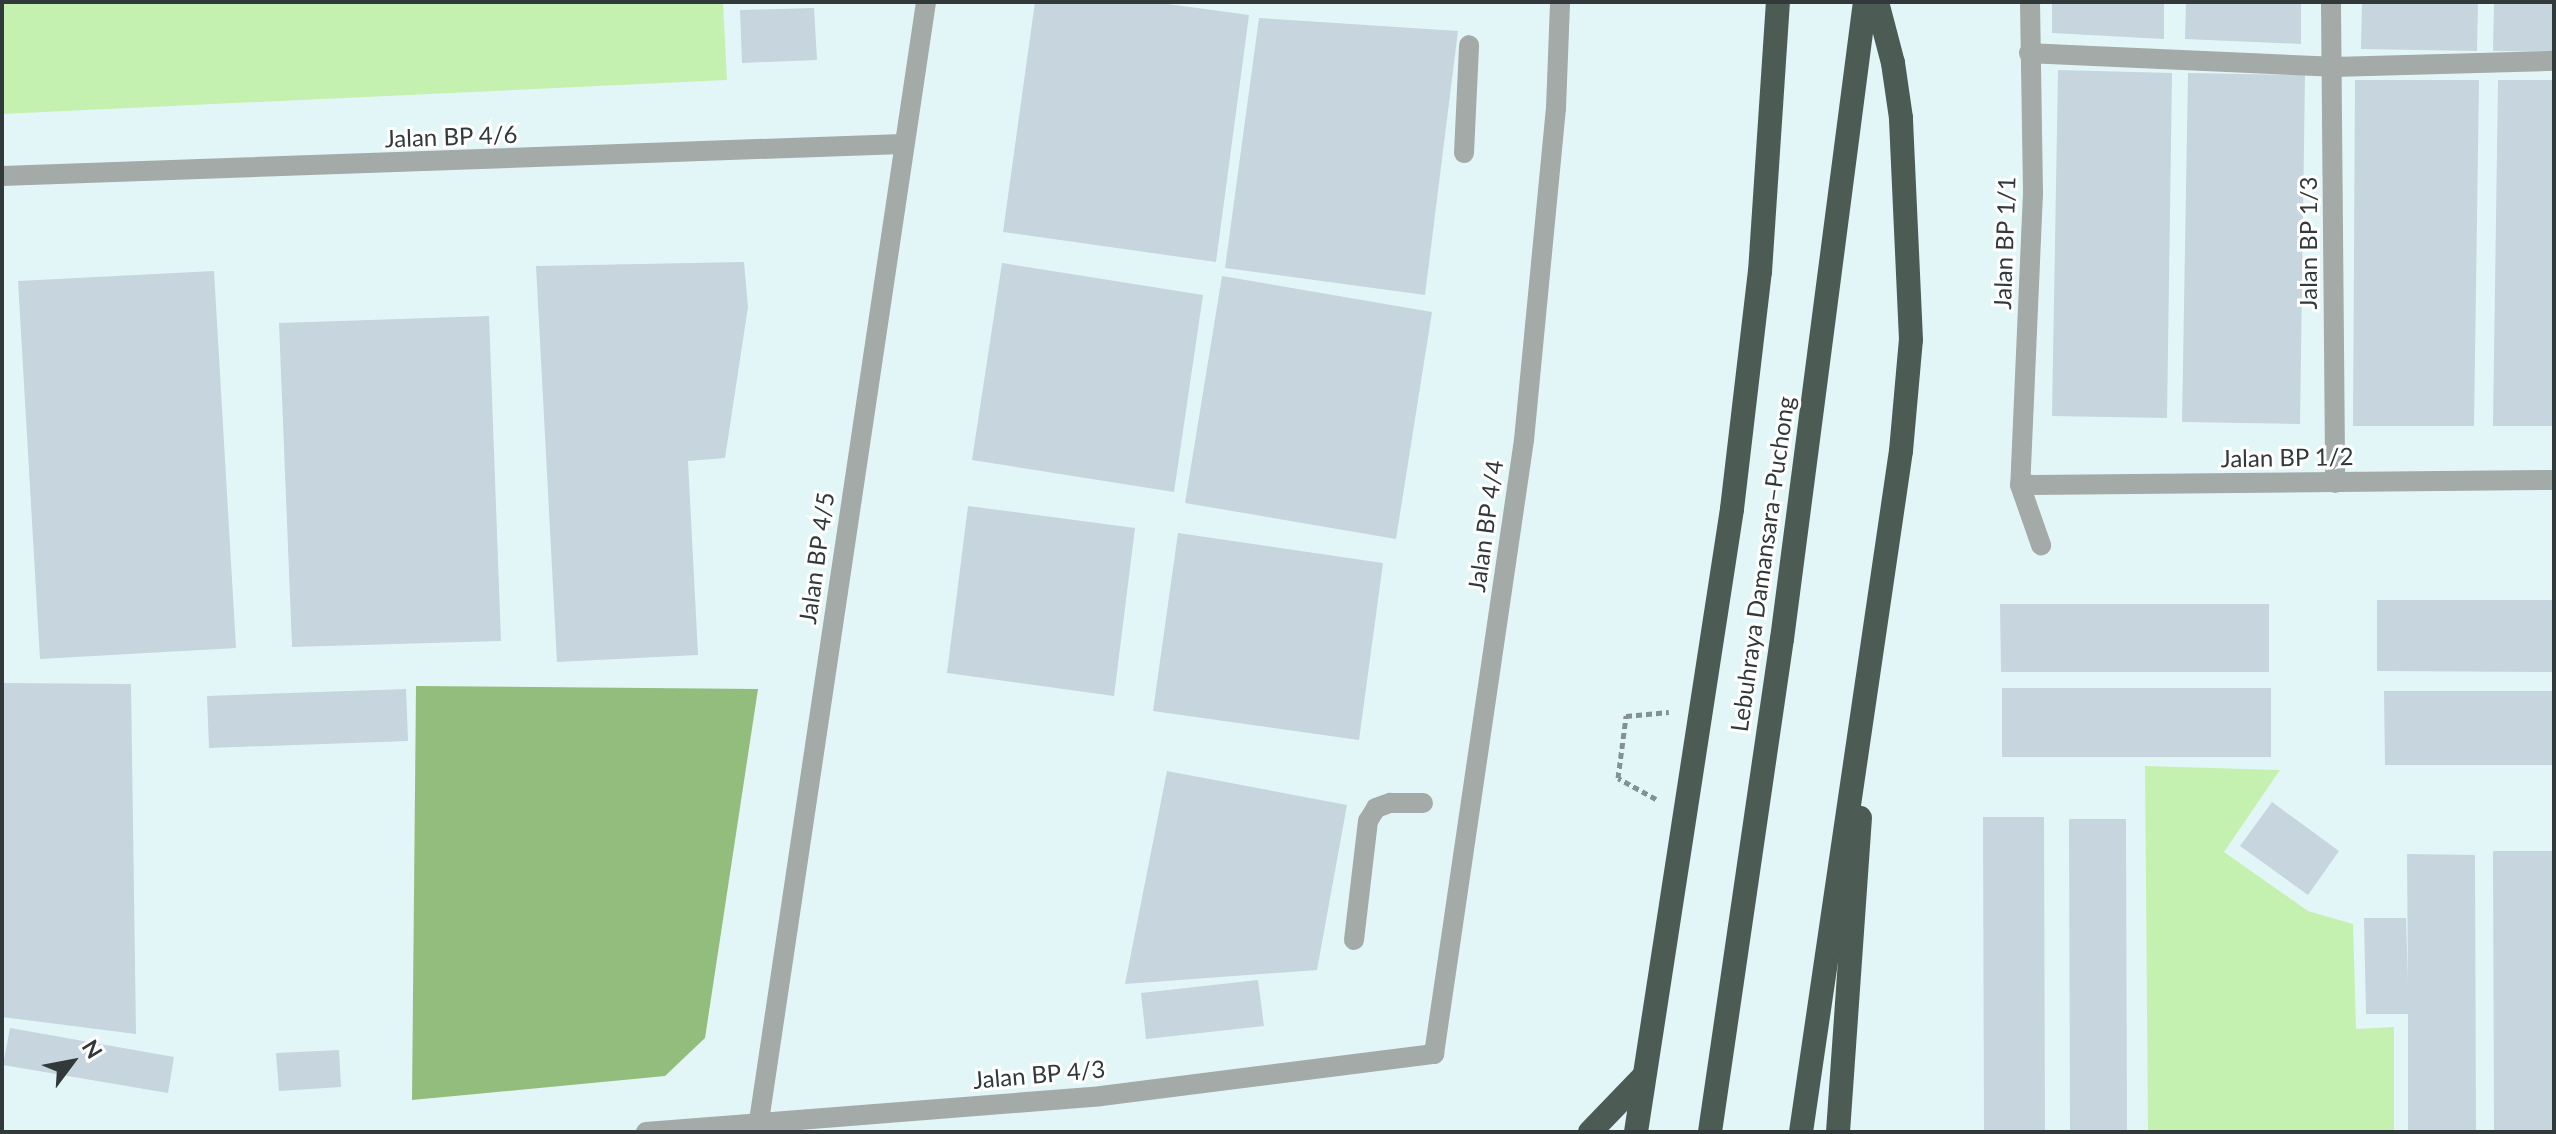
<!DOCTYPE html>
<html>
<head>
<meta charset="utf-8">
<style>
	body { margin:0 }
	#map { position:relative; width:2556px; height:1134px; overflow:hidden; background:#e3f6f7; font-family:Lato,sans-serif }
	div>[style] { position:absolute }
	.green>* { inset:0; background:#c5f1b0 }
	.forest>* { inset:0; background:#92bd7d }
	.building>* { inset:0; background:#c7d5de }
	.path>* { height:5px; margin-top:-2.5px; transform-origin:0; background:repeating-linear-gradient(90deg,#849192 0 6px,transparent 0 10px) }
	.minor>* { height:20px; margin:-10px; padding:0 10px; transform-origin:10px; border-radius:10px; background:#a3aaa7 }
	.highway>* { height:24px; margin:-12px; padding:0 12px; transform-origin:12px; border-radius:12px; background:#4d5b55 }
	span { translate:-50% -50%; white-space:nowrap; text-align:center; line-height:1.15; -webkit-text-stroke:6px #fff; paint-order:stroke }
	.street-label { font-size:24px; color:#32393a }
	.frame { position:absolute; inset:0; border:4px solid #32393a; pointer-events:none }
	.north { position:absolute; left:32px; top:1022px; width:80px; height:80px; -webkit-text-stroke:6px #fff; paint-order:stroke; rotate:58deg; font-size:22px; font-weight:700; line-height:32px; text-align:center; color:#32393a }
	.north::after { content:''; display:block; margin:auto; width:28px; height:36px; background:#32393a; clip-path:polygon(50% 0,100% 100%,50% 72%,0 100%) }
</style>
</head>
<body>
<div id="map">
	<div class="green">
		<i style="clip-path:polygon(2px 2px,723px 2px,727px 80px,2px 114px)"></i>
		<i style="clip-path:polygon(2145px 766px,2280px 770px,2224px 852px,2308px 911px,2353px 924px,2356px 1029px,2394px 1027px,2394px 1132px,2148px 1132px)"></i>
	</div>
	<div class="forest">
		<i style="clip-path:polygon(416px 686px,758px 689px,705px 1038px,665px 1076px,412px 1100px)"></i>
	</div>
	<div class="building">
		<i style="clip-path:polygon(1035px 2px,1153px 2px,1249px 15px,1216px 262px,1003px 232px)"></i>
		<i style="clip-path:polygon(2052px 2px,2164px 2px,2164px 39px,2052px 33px)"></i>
		<i style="clip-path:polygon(2186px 2px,2301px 2px,2301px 44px,2185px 39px)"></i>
		<i style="clip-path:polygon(2362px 2px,2478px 2px,2477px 51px,2361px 49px)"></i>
		<i style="clip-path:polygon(2494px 2px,2554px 2px,2554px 52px,2493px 51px)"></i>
		<i style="clip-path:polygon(814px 8px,817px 60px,742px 63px,740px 10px)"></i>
		<i style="clip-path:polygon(1259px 18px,1458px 31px,1425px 295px,1225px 268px)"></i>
		<i style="clip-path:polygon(2058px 70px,2172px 73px,2167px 418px,2052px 416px)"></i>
		<i style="clip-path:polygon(2188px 73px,2305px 75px,2300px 424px,2182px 422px)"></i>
		<i style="clip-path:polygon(2355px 80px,2479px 80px,2474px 426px,2353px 426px)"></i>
		<i style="clip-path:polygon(2498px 80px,2554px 80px,2554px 426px,2493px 426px)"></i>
		<i style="clip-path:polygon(744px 262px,748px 307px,725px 458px,688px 461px,698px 655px,557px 662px,536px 266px)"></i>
		<i style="clip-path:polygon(1002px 263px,1203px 295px,1174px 492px,972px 460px)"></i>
		<i style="clip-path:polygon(214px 271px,236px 648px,40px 659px,18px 281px)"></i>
		<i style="clip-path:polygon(1222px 276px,1432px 312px,1396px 539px,1185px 503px)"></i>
		<i style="clip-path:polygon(489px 316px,501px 641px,292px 647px,279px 323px)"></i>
		<i style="clip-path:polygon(968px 506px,1135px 528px,1114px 696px,947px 673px)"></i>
		<i style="clip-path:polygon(1178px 533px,1383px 563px,1359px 740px,1153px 711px)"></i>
		<i style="clip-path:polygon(2377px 600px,2554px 600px,2554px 672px,2377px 671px)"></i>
		<i style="clip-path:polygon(2000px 604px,2269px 604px,2269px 672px,2001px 672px)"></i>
		<i style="clip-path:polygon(2px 683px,131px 684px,136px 1034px,2px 1017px)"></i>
		<i style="clip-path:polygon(2002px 688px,2271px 688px,2271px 757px,2002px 757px)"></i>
		<i style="clip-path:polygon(406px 689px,408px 741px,209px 748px,207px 696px)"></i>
		<i style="clip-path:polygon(2384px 691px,2554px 691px,2554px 765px,2385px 765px)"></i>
		<i style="clip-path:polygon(1167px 771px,1347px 805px,1317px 970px,1125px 984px)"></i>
		<i style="clip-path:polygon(2272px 802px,2339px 851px,2308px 895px,2240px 846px)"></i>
		<i style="clip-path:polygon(1983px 817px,2044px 817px,2045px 1132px,1984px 1132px)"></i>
		<i style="clip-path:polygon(2069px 819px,2126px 819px,2127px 1132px,2070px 1132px)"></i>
		<i style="clip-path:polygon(2493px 851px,2554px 851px,2554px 1132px,2494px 1132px)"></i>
		<i style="clip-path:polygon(2407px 854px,2475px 855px,2476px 1132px,2408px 1132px,2408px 1014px,2366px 1014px,2364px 918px,2406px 918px,2408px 984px)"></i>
		<i style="clip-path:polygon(1258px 980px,1264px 1026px,1146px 1039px,1141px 993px)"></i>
		<i style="clip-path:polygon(10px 1028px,174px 1057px,168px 1093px,3px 1065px)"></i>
		<i style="clip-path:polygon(339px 1050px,341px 1087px,279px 1091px,276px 1053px)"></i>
	</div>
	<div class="path">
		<i style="left:1656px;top:799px;width:43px;rotate:-151.1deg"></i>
		<i style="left:1618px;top:778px;width:63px;rotate:-82.6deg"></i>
		<i style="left:1626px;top:716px;width:43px;rotate:-5.3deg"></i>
	</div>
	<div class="minor">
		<i style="left:2030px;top:2px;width:191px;rotate:89.1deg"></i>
		<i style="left:2033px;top:193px;width:292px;rotate:92.5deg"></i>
		<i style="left:2020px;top:485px;width:64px;rotate:70.7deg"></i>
		<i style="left:2331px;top:2px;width:481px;rotate:89.5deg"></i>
		<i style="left:2029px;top:53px;width:304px;rotate:2.6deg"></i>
		<i style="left:2333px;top:67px;width:221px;rotate:-1.6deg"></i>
		<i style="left:1464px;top:153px;width:108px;rotate:-87.3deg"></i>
		<i style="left:2px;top:176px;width:901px;rotate:-2.04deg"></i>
		<i style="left:2020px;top:485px;width:534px;rotate:-0.54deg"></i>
		<i style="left:1354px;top:940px;width:120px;rotate:-83.3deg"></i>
		<i style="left:1368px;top:821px;width:15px;rotate:-58deg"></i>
		<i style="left:1376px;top:808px;width:15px;rotate:-20deg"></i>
		<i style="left:1390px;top:803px;width:33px"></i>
		<i style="left:759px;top:1121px;width:1131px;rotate:-81.51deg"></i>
		<i style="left:646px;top:1132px;width:456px;rotate:-4.5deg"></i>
		<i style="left:1101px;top:1096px;width:336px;rotate:-7.2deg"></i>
		<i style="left:1434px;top:1054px;width:621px;rotate:-81.66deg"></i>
		<i style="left:1524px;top:440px;width:334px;rotate:-84.5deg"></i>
		<i style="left:1556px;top:108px;width:106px;rotate:-87.8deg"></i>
	</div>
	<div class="highway">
		<i style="left:1590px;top:1132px;width:78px;rotate:-46deg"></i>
		<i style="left:1636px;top:1132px;width:630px;rotate:-81.24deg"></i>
		<i style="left:1732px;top:509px;width:239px;rotate:-83.3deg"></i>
		<i style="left:1760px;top:272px;width:271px;rotate:-86.2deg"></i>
		<i style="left:1710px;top:1132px;width:498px;rotate:-81.7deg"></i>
		<i style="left:1782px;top:639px;width:642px;rotate:-82.58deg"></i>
		<i style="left:1801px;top:1132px;width:688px;rotate:-81.65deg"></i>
		<i style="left:1901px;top:451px;width:111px;rotate:-84.9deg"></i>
		<i style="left:1911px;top:340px;width:222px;rotate:-92.6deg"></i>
		<i style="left:1901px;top:118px;width:56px;rotate:-98.3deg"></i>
		<i style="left:1893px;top:63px;width:63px;rotate:-104.7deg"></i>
		<i style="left:1838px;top:1132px;width:315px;rotate:-86deg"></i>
	</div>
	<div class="street-label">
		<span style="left:451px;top:136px;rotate:-2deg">Jalan BP 4/6</span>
		<span style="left:2004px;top:243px;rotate:-88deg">Jalan BP 1/1</span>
		<span style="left:2308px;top:243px;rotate:-90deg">Jalan BP 1/3</span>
		<span style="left:2287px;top:457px;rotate:-1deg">Jalan BP 1/2</span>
		<span style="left:1485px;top:526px;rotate:-82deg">Jalan BP 4/4</span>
		<span style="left:816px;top:558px;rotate:-82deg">Jalan BP 4/5</span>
		<span style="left:1762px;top:564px;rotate:-82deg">Lebuhraya Damansara–Puchong</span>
		<span style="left:1039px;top:1074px;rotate:-5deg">Jalan BP 4/3</span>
	</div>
	<div class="frame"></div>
	<div class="north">N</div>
</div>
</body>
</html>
